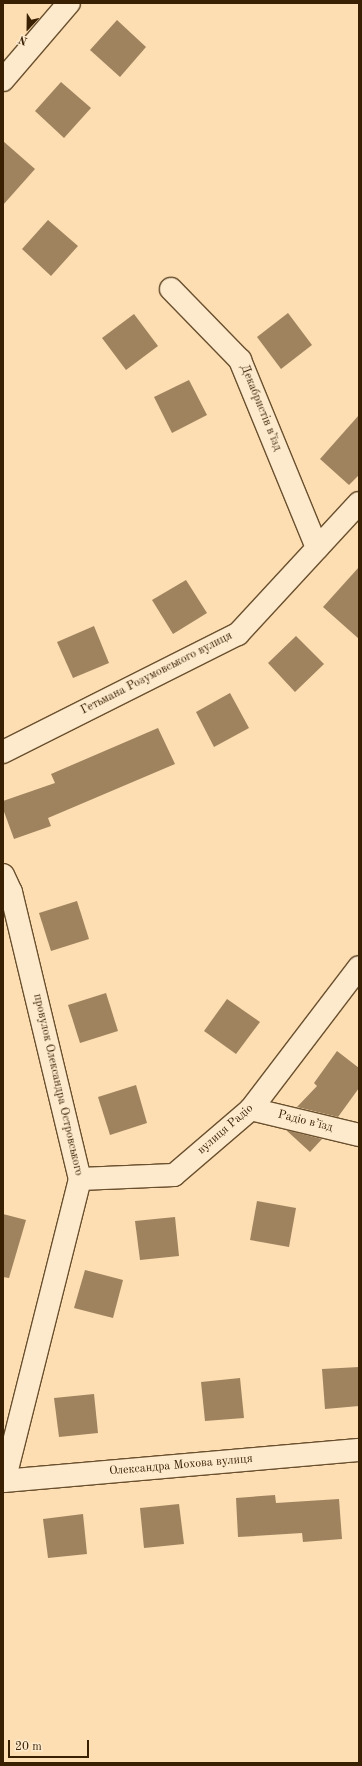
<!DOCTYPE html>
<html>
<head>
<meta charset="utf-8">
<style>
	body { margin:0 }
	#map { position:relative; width:362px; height:1766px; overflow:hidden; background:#fcdeb2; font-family:"Old Standard TT",serif }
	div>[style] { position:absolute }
	.building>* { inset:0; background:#9f835e }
	.roads { filter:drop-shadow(1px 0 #6a502e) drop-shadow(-1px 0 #6a502e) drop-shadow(0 1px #6a502e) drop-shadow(0 -1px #6a502e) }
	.minor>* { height:22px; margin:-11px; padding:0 11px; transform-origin:11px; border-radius:11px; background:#fdeacd }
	span { translate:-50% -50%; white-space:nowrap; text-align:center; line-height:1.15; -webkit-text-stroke:3.5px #fdeacd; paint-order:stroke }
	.street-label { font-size:12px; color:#3a2002 }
	.frame { position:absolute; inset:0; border:4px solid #3a2002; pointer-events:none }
	.north { position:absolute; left:8px; top:8px; width:40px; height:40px; -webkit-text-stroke:3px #fdeacd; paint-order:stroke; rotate:202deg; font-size:11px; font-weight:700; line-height:16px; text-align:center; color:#3a2002 }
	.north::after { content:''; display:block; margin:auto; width:14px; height:18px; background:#3a2002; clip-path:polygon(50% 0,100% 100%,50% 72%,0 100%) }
	.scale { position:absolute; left:8px; top:1740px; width:81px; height:18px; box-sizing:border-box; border:2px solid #3a2002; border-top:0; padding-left:5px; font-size:12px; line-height:14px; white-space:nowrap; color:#3a2002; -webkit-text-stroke:3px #fdeacd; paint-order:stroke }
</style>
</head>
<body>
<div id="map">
	<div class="building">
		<i style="clip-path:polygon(117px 20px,146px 47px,120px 77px,90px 50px)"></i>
		<i style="clip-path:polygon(61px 82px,91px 108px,64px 138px,35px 111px)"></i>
		<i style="clip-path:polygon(3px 141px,35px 169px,3px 205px)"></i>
		<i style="clip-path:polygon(48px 220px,78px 246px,51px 276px,22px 249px)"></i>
		<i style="clip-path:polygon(288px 313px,312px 345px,281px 369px,257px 337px)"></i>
		<i style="clip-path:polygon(134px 314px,158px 346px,126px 370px,102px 338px)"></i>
		<i style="clip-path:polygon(189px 380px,207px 415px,172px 433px,154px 397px)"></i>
		<i style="clip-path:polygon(359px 415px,359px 475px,349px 485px,320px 459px)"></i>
		<i style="clip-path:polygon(359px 567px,359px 639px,323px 607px)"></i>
		<i style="clip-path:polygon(186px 580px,207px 613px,173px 634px,152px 600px)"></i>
		<i style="clip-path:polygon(94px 626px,109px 663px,73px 678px,57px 642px)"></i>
		<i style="clip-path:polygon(296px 636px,324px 664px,295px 692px,268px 663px)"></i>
		<i style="clip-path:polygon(230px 693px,249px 728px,214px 747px,196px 712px)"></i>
		<i style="clip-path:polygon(158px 728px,175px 764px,48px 818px,51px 826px,14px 839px,3px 809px,3px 801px,55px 783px,51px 774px)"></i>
		<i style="clip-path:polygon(77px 901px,89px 939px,51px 951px,39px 913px)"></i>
		<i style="clip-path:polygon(106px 993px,118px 1031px,80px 1043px,68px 1005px)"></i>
		<i style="clip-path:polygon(227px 999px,260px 1022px,236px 1054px,204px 1031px)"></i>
		<i style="clip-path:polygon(337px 1051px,359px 1068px,359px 1088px,338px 1117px,297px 1107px,317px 1086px,314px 1083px)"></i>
		<i style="clip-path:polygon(136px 1085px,147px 1123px,110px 1135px,98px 1097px)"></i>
		<i style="clip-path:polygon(286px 1130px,322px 1139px,310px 1152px)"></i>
		<i style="clip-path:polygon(257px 1201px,296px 1208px,289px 1247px,250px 1240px)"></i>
		<i style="clip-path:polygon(3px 1214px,26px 1220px,9px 1278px,3px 1277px)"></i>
		<i style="clip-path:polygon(175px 1217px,179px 1256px,140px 1260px,135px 1221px)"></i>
		<i style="clip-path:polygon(85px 1270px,123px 1280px,113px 1318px,74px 1308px)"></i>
		<i style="clip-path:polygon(359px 1367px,359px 1406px,325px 1409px,322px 1369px)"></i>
		<i style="clip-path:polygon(240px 1378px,244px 1418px,205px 1421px,201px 1382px)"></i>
		<i style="clip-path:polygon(94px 1394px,98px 1433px,59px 1437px,54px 1398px)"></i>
		<i style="clip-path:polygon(275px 1495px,276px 1503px,339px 1499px,342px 1539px,303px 1542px,302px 1533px,238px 1537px,236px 1498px)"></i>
		<i style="clip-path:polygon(179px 1504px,184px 1544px,144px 1548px,140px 1508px)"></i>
		<i style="clip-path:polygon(83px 1514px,87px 1554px,48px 1558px,43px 1519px)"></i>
	</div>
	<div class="roads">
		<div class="minor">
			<i style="left:3px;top:80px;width:101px;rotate:-49.4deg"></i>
			<i style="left:171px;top:289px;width:99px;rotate:45.8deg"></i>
			<i style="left:240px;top:360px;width:203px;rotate:67.7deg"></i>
			<i style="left:3px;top:752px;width:263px;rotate:-26.7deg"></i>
			<i style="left:238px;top:634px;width:178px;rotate:-47.3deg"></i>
			<i style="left:3px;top:875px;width:19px;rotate:65deg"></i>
			<i style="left:11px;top:892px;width:295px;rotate:76.5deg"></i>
			<i style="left:80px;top:1179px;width:311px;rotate:104.1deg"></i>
			<i style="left:251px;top:1109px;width:111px;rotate:13.5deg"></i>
			<i style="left:80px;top:1179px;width:94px;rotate:-2.4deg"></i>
			<i style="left:174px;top:1175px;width:101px;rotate:-40.6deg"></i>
			<i style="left:251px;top:1109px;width:178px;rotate:-52.7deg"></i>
			<i style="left:3px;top:1481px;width:357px;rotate:-5deg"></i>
		</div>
	</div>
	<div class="street-label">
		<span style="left:260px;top:408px;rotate:68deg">Декабристів в’їзд</span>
		<span style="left:157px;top:674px;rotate:-27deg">Гетьмана Розумовського вулиця</span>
		<span style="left:57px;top:1085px;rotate:77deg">провулок Олександра Островського</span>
		<span style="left:305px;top:1122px;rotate:14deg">Радіо в’їзд</span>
		<span style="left:226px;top:1130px;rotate:-41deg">вулиця Радіо</span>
		<span style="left:181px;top:1466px;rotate:-5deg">Олександра Мохова вулиця</span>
	</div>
	<div class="frame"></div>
	<div class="north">N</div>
	<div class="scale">20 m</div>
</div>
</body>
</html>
